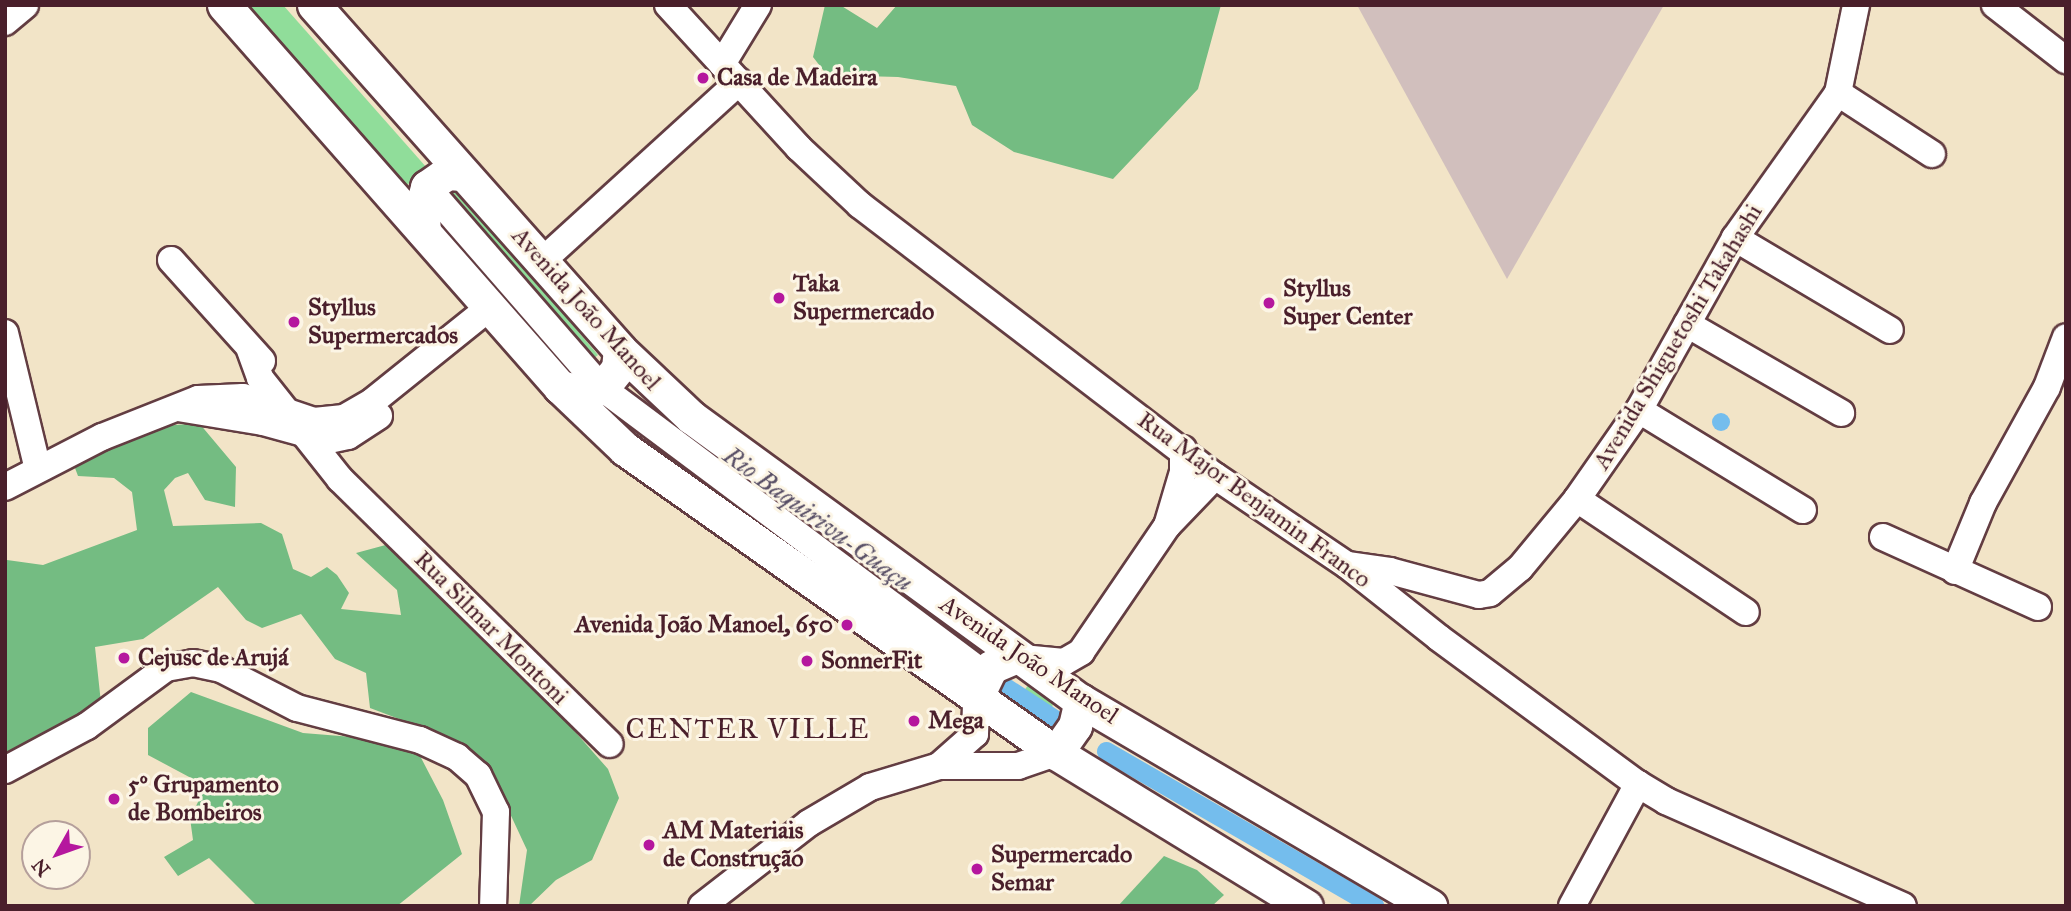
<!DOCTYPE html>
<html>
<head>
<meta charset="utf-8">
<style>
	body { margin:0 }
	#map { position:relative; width:2071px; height:911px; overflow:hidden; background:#f2e4c7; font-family:"IM FELL Great Primer",serif }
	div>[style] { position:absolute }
	.industrial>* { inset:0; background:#d1bfbd }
	.green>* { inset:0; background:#90dd9a }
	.forest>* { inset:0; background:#74bc82 }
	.water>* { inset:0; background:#74bded }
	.round { border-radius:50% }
	.canal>* { height:19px; margin:-9.5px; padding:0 9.5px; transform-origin:9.5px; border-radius:9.5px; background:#74bded }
	.roads { filter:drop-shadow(2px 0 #633d42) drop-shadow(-2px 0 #633d42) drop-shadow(0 2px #633d42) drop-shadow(0 -2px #633d42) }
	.minor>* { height:26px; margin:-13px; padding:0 13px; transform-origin:13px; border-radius:13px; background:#fff }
	.major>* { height:33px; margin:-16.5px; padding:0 16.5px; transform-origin:16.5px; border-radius:16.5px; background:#fff }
	.dots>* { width:19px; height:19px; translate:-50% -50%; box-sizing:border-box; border:4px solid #fcf5e5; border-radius:50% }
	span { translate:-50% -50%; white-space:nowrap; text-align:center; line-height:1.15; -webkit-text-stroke:6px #fcf5e5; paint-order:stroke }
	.poi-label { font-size:24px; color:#4a1f2b; font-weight:700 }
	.left { translate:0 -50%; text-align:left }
	.right { translate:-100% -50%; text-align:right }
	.street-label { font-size:24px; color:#4a1f2b }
	.water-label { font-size:26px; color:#574e65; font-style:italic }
	.quarter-label { font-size:28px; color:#4a1f2b; letter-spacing:2px }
	.frame { position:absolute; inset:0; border:7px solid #4a1f2b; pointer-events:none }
	.north { position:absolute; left:21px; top:820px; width:70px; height:70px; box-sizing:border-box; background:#fcf5e5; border:2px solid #b59f9b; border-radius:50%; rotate:230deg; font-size:19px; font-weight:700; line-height:28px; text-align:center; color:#4a1f2b }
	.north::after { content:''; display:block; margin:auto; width:24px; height:32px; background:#b5179e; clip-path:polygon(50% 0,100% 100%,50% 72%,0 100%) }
</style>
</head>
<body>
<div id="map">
	<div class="industrial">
		<i style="clip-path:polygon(1357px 5px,1664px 5px,1507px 279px)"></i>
	</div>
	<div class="green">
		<i style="clip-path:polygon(245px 5px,283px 5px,427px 168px,407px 185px)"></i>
		<i style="clip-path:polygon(453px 183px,598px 355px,571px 377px,429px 206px)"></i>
		<i style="clip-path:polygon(1031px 681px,1054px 696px,1052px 709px,1041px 716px,1018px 699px)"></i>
	</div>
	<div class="forest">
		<i style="clip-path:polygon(825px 5px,840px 5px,877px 28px,897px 5px,1221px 5px,1198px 89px,1113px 179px,1014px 152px,972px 125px,956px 86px,898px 77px,827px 75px,813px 57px)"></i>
		<i style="clip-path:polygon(199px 423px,236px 467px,235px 507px,205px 500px,188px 473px,175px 478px,164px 490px,173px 526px,261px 523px,282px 534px,293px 569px,311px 577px,327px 567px,337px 575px,349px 593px,341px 609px,401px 615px,397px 590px,356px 553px,393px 543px,532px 683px,608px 769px,619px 798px,592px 860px,556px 880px,529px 906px,519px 906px,527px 850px,487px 764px,415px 725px,370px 708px,366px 673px,335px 659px,301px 614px,262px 628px,246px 620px,218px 587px,143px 639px,95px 647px,101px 703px,5px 754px,5px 542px,7px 560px,43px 565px,137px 530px,132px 492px,114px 478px,78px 476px,72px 460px,164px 426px)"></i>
		<i style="clip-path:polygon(191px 692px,303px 733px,365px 738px,418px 752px,443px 800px,462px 854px,397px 906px,257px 906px,209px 858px,178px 876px,164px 857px,193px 840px,190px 818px,206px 786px,148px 755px,148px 728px)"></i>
		<i style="clip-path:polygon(1164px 856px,1197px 870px,1224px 895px,1212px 906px,1118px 906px)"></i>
	</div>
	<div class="water">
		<i class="round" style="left:1712px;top:413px;width:18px;height:18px"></i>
	</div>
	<div class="canal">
		<i style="left:993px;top:679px;width:86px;rotate:33.1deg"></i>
		<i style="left:1106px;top:751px;width:310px;rotate:30deg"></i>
	</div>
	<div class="roads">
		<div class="minor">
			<i style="left:668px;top:5px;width:194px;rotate:47.5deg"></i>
			<i style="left:799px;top:148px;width:83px;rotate:43.1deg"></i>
			<i style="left:860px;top:205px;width:447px;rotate:37.4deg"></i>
			<i style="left:1215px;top:476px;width:159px;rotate:34deg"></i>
			<i style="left:1347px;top:565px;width:117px;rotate:38.4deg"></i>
			<i style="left:1439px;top:638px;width:247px;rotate:36.3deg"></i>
			<i style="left:1638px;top:784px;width:33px;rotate:31deg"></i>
			<i style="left:1666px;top:801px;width:259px;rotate:23.9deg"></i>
			<i style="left:1995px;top:5px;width:90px;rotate:37.8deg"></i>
			<i style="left:5px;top:22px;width:26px;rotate:-40deg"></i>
			<i style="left:722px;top:64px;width:69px;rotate:-58.6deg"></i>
			<i style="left:1838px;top:93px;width:112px;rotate:33deg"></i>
			<i style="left:427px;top:187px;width:267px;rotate:49deg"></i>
			<i style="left:602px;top:388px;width:478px;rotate:36.8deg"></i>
			<i style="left:1735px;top:238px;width:180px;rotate:30.7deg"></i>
			<i style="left:171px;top:260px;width:136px;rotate:48deg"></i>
			<i style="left:541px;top:262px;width:268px;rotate:-42.3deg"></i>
			<i style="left:1687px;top:324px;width:178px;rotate:30deg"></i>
			<i style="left:5px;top:333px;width:140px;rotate:76.4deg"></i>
			<i style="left:250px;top:350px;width:30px;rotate:70deg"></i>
			<i style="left:260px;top:378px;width:129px;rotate:51.6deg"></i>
			<i style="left:340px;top:479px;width:378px;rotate:44.5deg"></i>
			<i style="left:178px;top:408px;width:86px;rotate:9.4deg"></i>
			<i style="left:263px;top:422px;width:68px;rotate:15.3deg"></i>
			<i style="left:329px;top:440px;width:19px;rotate:-12deg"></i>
			<i style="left:348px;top:436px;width:37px;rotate:-33deg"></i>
			<i style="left:1639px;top:410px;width:192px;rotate:31.4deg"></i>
			<i style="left:1183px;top:449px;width:23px;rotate:90deg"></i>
			<i style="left:1183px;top:472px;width:56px;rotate:106.5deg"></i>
			<i style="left:1167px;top:526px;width:69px;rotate:-46.2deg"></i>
			<i style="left:5px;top:487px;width:109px;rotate:-27.3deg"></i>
			<i style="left:102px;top:437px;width:103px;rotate:-21.6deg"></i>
			<i style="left:198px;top:399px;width:45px;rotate:-2.5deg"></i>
			<i style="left:243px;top:397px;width:75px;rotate:18.7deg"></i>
			<i style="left:314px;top:421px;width:30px;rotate:-6deg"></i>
			<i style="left:344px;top:418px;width:34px;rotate:-30deg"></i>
			<i style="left:373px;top:401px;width:150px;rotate:-38.8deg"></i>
			<i style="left:1577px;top:499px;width:203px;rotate:33.8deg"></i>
			<i style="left:1883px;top:537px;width:170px;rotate:24.3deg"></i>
			<i style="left:1349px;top:565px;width:41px;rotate:8.3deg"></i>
			<i style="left:1390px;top:571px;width:92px;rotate:15.1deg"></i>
			<i style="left:1479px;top:595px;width:11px;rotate:-10deg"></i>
			<i style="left:1490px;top:593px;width:39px;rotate:-40deg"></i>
			<i style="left:1520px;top:568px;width:89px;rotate:-50.4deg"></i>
			<i style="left:1577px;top:499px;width:108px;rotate:-55.1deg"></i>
			<i style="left:1639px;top:410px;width:197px;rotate:-60.8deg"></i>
			<i style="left:1735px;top:238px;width:178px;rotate:-54.6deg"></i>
			<i style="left:1838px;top:93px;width:90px;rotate:-78.4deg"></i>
			<i style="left:1955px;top:571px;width:74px;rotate:-67.6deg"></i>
			<i style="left:1983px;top:503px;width:132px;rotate:-61.1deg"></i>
			<i style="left:2047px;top:387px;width:53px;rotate:-69.2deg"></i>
			<i style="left:1022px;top:658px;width:42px;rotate:5.4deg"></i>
			<i style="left:1064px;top:662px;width:20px;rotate:-30deg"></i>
			<i style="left:1081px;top:652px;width:153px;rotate:-55.7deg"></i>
			<i style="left:939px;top:766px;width:48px;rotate:-41.6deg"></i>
			<i style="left:975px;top:734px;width:36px;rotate:-88deg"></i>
			<i style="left:5px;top:770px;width:93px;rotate:-28.2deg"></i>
			<i style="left:87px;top:726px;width:98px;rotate:-36.3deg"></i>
			<i style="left:166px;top:668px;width:27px;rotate:-10deg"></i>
			<i style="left:193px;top:663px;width:29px;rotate:12deg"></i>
			<i style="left:221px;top:669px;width:85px;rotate:27.2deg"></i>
			<i style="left:297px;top:708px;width:127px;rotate:14.6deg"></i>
			<i style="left:420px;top:740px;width:41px;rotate:24.7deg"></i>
			<i style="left:457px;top:757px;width:28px;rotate:41deg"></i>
			<i style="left:478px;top:775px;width:41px;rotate:64.1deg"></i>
			<i style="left:496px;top:812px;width:94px;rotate:91.8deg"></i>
			<i style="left:702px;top:906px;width:135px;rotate:-37.8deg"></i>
			<i style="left:809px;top:823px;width:71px;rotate:-30.5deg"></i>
			<i style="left:870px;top:787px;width:72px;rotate:-16.9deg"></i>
			<i style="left:939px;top:766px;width:79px"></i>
			<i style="left:1018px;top:766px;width:40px;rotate:-18.9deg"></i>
			<i style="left:1572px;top:906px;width:139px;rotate:-61.6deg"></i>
		</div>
		<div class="major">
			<i style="left:224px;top:5px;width:509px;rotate:48.67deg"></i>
			<i style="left:560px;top:387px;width:90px;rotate:43.6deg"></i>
			<i style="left:625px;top:449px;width:527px;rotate:35.2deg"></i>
			<i style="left:1056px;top:753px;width:293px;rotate:31.5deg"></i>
			<i style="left:314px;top:5px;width:461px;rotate:48.4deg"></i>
			<i style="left:620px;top:350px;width:98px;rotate:43.3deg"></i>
			<i style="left:691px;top:417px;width:482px;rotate:36.1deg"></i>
			<i style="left:1081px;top:701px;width:405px;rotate:30.4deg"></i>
			<i style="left:424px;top:232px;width:27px;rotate:-94deg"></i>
			<i style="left:422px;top:205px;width:19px;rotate:-74deg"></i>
			<i style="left:427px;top:187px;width:24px;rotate:-35deg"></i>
			<i style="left:447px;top:173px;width:16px;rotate:4deg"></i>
			<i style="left:560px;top:387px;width:23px;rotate:13deg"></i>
			<i style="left:582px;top:392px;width:20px;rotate:-11deg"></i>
			<i style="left:602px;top:388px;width:26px;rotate:-51deg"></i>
			<i style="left:618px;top:368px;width:18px;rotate:-84deg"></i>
			<i style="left:976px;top:698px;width:34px;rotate:-64deg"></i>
			<i style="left:991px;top:667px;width:28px;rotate:-23deg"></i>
			<i style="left:1056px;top:753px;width:33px;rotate:-55deg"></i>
			<i style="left:1075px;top:726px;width:26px;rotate:-77deg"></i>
		</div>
	</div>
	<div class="dots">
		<i style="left:703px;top:78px;background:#b5179e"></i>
		<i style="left:779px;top:298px;background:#b5179e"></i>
		<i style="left:1269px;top:303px;background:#b5179e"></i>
		<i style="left:294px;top:322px;background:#b5179e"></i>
		<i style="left:847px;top:625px;background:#b5179e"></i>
		<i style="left:124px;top:658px;background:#b5179e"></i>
		<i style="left:807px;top:661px;background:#b5179e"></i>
		<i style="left:914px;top:721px;background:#b5179e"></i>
		<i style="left:114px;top:799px;background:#b5179e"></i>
		<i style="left:649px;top:845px;background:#b5179e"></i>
		<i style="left:977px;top:869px;background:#b5179e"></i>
	</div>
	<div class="poi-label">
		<span class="left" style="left:717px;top:78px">Casa de Madeira</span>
		<span class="left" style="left:793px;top:298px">Taka<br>Supermercado</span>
		<span class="left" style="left:1283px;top:303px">Styllus<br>Super Center</span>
		<span class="left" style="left:308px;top:322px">Styllus<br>Supermercados</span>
		<span class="right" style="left:833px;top:625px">Avenida João Manoel, 650</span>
		<span class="left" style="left:138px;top:658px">Cejusc de Arujá</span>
		<span class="left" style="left:821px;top:661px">SonnerFit</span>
		<span class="left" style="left:928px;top:721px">Mega</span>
		<span class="left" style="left:128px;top:799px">5º Grupamento<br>de Bombeiros</span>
		<span class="left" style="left:663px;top:845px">AM Materiais<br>de Construção</span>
		<span class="left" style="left:991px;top:869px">Supermercado<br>Semar</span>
	</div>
	<div class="street-label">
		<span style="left:586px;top:309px;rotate:48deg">Avenida João Manoel</span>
		<span style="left:1678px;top:337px;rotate:-59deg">Avenida Shiguetoshi Takahashi</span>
		<span style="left:1254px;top:500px;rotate:36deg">Rua Major Benjamin Franco</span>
		<span style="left:491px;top:628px;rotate:45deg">Rua Silmar Montoni</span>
		<span style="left:1029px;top:660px;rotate:34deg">Avenida João Manoel</span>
	</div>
	<div class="water-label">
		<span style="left:818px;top:519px;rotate:36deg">Rio Baquirivu-Guaçu</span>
	</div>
	<div class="quarter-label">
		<span style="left:748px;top:729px">CENTER VILLE</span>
	</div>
	<div class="frame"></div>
	<div class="north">N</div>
</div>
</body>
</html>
